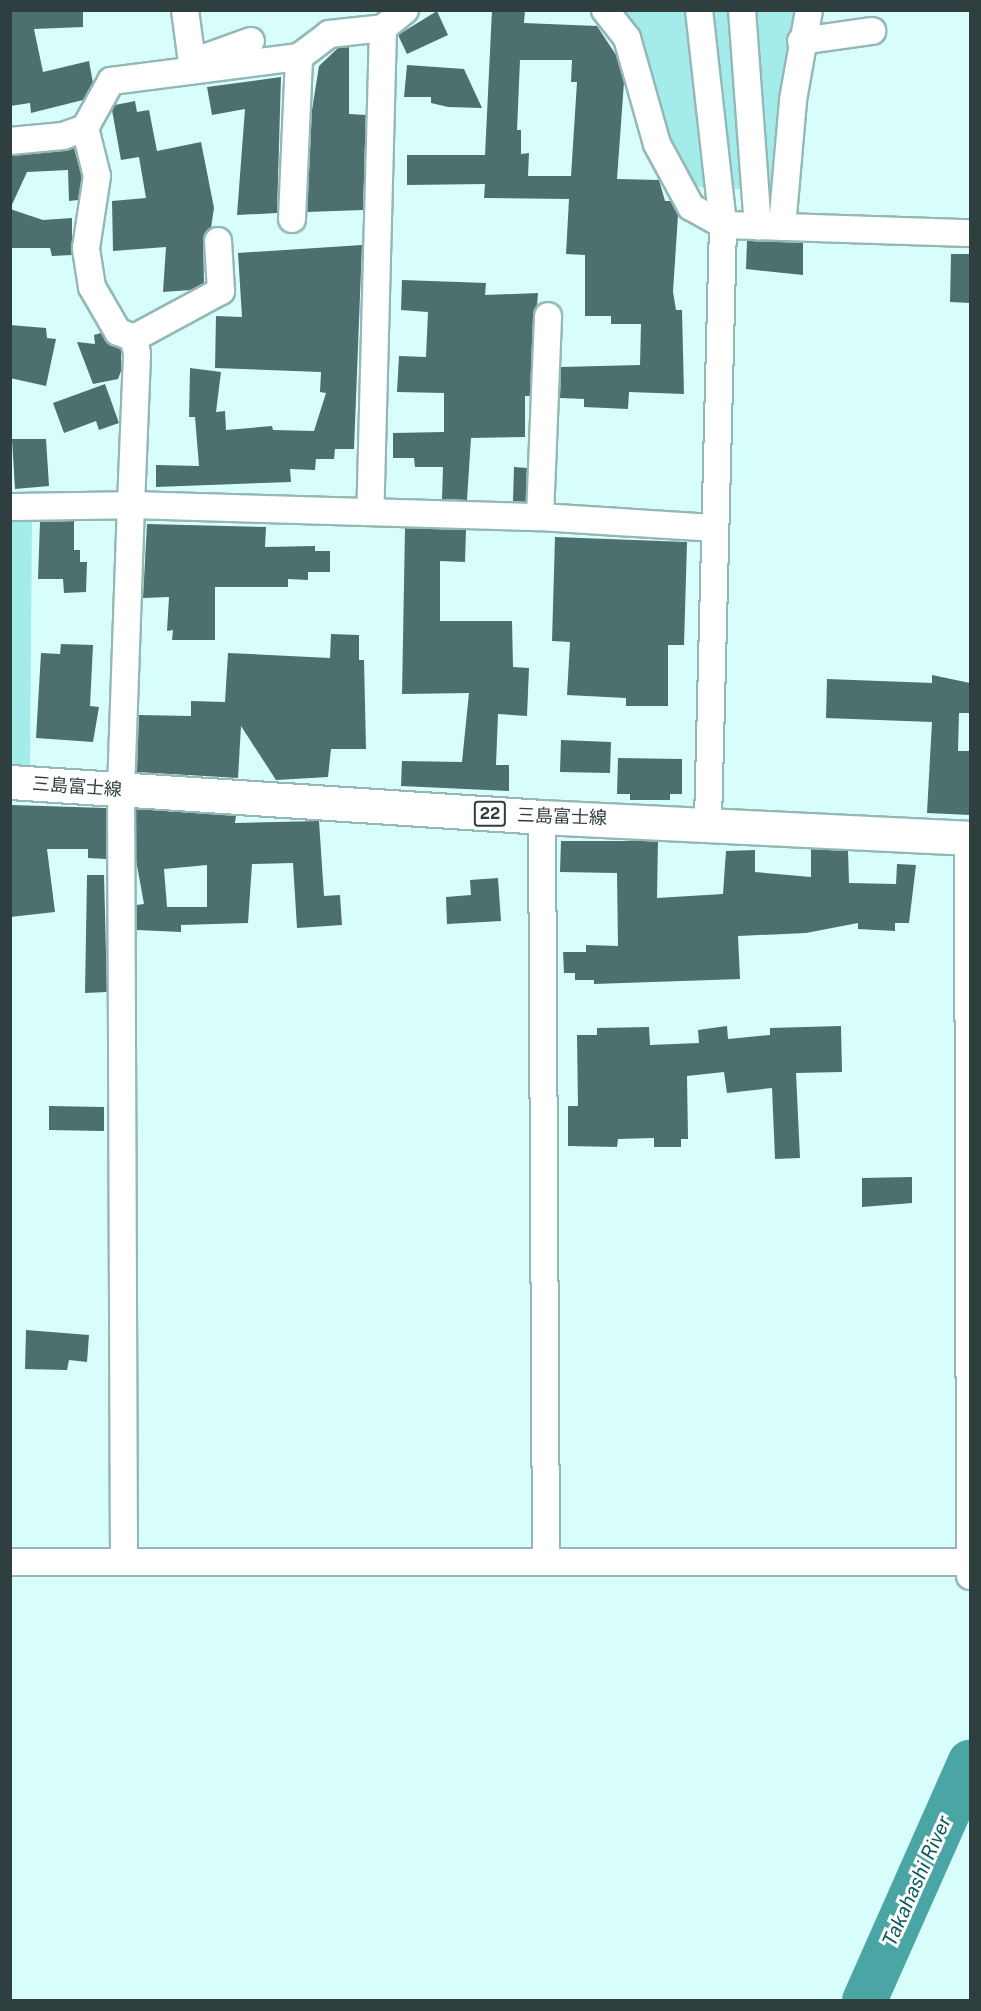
<!DOCTYPE html>
<html>
<head>
<meta charset="utf-8">
<style>
	body { margin:0 }
	#map { position:relative; width:981px; height:2011px; overflow:hidden; background:#d8fefc; font-family:"Public Sans","Noto Sans JP",sans-serif }
	div>[style] { position:absolute }
	.green>* { inset:0; background:#a3ecea }
	.river>* { height:45px; margin:-22.5px; padding:0 22.5px; transform-origin:22.5px; border-radius:22.5px; background:#4aa6a5 }
	.building>* { inset:0; background:#4d6f6e }
	.roads { filter:drop-shadow(2px 0 #94b8b7) drop-shadow(-2px 0 #94b8b7) drop-shadow(0 2px #94b8b7) drop-shadow(0 -2px #94b8b7) }
	.minor>* { height:26px; margin:-13px; padding:0 13px; transform-origin:13px; border-radius:13px; background:#fff }
	.major>* { height:33px; margin:-16.5px; padding:0 16.5px; transform-origin:16.5px; border-radius:16.5px; background:#fff }
	span { translate:-50% -50%; white-space:nowrap; text-align:center; line-height:1.15; -webkit-text-stroke:6px #fff; paint-order:stroke }
	.shield-label span { padding:2px 4px; background:#fff; border:2px solid; border-radius:4px; -webkit-text-stroke-width:0 }
	.shield-label { font-size:16px; color:#2f3e3e; font-weight:700 }
	.street-label { font-size:18px; color:#2f3e3e }
	.water-label { font-size:20px; color:#0c5c5b; font-style:italic }
	.frame { position:absolute; inset:0; border:12px solid #2f3e3e; pointer-events:none }
</style>
</head>
<body>
<div id="map">
	<div class="green">
		<i style="clip-path:polygon(605px 11px,817px 11px,790px 192px,697px 187px,658px 166px)"></i>
		<i style="clip-path:polygon(32px 515px,30px 771px,11px 770px,10px 516px)"></i>
	</div>
	<div class="river">
		<i style="left:864px;top:2000px;width:261px;rotate:-66.1deg"></i>
	</div>
	<div class="building">
		<i style="clip-path:polygon(10px 10px,83px 10px,83px 27px,34px 29px,43px 72px,89px 61px,93px 83px,83px 100px,31px 113px,30px 103px,10px 106px)"></i>
		<i style="clip-path:polygon(evenodd,492px 10px,525px 10px,524px 23px,597px 26px,616px 55px,624px 82px,617px 179px,659px 180px,665px 201px,671px 201px,678px 215px,673px 292px,676px 310px,682px 310px,684px 394px,629px 392px,628px 409px,584px 407px,584px 399px,560px 398px,561px 367px,640px 365px,641px 324px,611px 324px,611px 316px,585px 316px,585px 255px,566px 254px,569px 199px,484px 198px,485px 184px,407px 185px,407px 155px,485px 155px,492px 10px,520px 60px,572px 60px,571px 82px,577px 82px,571px 176px,528px 176px,529px 153px,521px 154px,521px 130px,517px 130px,520px 60px)"></i>
		<i style="clip-path:polygon(437px 11px,448px 35px,407px 54px,398px 35px)"></i>
		<i style="clip-path:polygon(349px 47px,349px 114px,366px 115px,363px 210px,307px 212px,312px 110px,319px 66px,338px 48px)"></i>
		<i style="clip-path:polygon(407px 65px,464px 69px,482px 108px,448px 107px,431px 103px,431px 97px,404px 97px)"></i>
		<i style="clip-path:polygon(281px 77px,277px 213px,237px 215px,245px 109px,212px 115px,207px 87px)"></i>
		<i style="clip-path:polygon(135px 101px,137px 112px,149px 110px,157px 151px,201px 142px,214px 208px,211px 228px,203px 241px,204px 283px,191px 290px,163px 292px,166px 247px,113px 251px,112px 201px,146px 198px,139px 157px,121px 160px,112px 110px,115px 105px)"></i>
		<i style="clip-path:polygon(74px 148px,82px 177px,78px 200px,69px 201px,68px 170px,27px 172px,10px 209px,10px 156px)"></i>
		<i style="clip-path:polygon(10px 209px,43px 220px,72px 218px,72px 255px,52px 256px,50px 248px,10px 248px)"></i>
		<i style="clip-path:polygon(747px 241px,803px 243px,803px 275px,746px 269px)"></i>
		<i style="clip-path:polygon(362px 245px,354px 449px,335px 449px,334px 459px,316px 459px,315px 470px,290px 469px,291px 482px,156px 487px,156px 465px,199px 466px,195px 417px,189px 417px,190px 368px,221px 372px,216px 412px,225px 411px,226px 430px,272px 426px,273px 430px,314px 431px,326px 393px,320px 392px,321px 372px,215px 368px,216px 316px,242px 317px,238px 253px)"></i>
		<i style="clip-path:polygon(951px 254px,970px 254px,970px 303px,950px 302px)"></i>
		<i style="clip-path:polygon(402px 280px,486px 283px,485px 295px,538px 293px,530px 396px,525px 396px,525px 437px,471px 438px,467px 500px,442px 499px,443px 467px,415px 467px,414px 458px,393px 458px,393px 433px,444px 432px,444px 393px,397px 392px,399px 356px,426px 357px,428px 312px,401px 310px)"></i>
		<i style="clip-path:polygon(10px 325px,46px 328px,47px 338px,56px 339px,46px 386px,10px 378px)"></i>
		<i style="clip-path:polygon(101px 333px,121px 349px,121px 371px,118px 379px,93px 384px,77px 342px,95px 344px,94px 335px)"></i>
		<i style="clip-path:polygon(105px 384px,119px 423px,99px 430px,96px 421px,64px 433px,53px 403px)"></i>
		<i style="clip-path:polygon(12px 439px,46px 439px,49px 486px,15px 489px)"></i>
		<i style="clip-path:polygon(514px 467px,527px 468px,526px 502px,513px 501px)"></i>
		<i style="clip-path:polygon(74px 521px,74px 550px,80px 550px,80px 562px,87px 562px,86px 592px,64px 593px,63px 579px,38px 579px,40px 522px)"></i>
		<i style="clip-path:polygon(147px 524px,266px 527px,265px 547px,315px 546px,315px 551px,330px 551px,330px 572px,308px 572px,308px 580px,288px 579px,288px 587px,215px 587px,215px 640px,172px 640px,173px 630px,167px 631px,169px 597px,143px 598px)"></i>
		<i style="clip-path:polygon(405px 528px,466px 530px,465px 562px,440px 561px,440px 621px,512px 621px,513px 667px,529px 668px,527px 716px,498px 714px,496px 765px,509px 765px,509px 791px,401px 786px,402px 761px,462px 762px,469px 693px,402px 694px)"></i>
		<i style="clip-path:polygon(555px 537px,687px 542px,684px 645px,668px 645px,668px 706px,626px 706px,626px 698px,567px 695px,570px 642px,552px 641px)"></i>
		<i style="clip-path:polygon(331px 634px,359px 635px,359px 660px,364px 660px,366px 749px,331px 749px,328px 777px,276px 780px,241px 726px,238px 778px,137px 772px,139px 715px,191px 716px,191px 701px,225px 702px,228px 653px,330px 658px)"></i>
		<i style="clip-path:polygon(61px 644px,93px 645px,90px 706px,99px 707px,93px 742px,36px 738px,41px 653px,60px 654px)"></i>
		<i style="clip-path:polygon(932px 675px,970px 683px,970px 713px,959px 713px,958px 751px,970px 751px,970px 815px,927px 813px,932px 722px,826px 718px,827px 679px,932px 683px)"></i>
		<i style="clip-path:polygon(561px 740px,611px 742px,610px 773px,560px 772px)"></i>
		<i style="clip-path:polygon(618px 758px,682px 759px,682px 794px,670px 794px,670px 800px,630px 800px,630px 794px,617px 794px)"></i>
		<i style="clip-path:polygon(11px 805px,106px 808px,106px 859px,88px 858px,88px 849px,47px 849px,55px 912px,10px 917px)"></i>
		<i style="clip-path:polygon(evenodd,136px 809px,236px 816px,235px 823px,319px 821px,324px 896px,340px 895px,342px 925px,297px 928px,293px 863px,252px 864px,248px 923px,181px 925px,181px 932px,137px 930px,136px 905px,144px 904px,136px 860px,136px 809px,207px 865px,207px 907px,167px 907px,164px 869px,207px 865px)"></i>
		<i style="clip-path:polygon(561px 841px,658px 841px,657px 898px,723px 894px,726px 851px,755px 850px,755px 872px,811px 877px,811px 849px,848px 851px,849px 883px,896px 884px,897px 864px,916px 865px,909px 923px,895px 923px,895px 931px,858px 929px,858px 923px,806px 933px,738px 936px,740px 979px,594px 984px,594px 980px,575px 980px,575px 973px,564px 973px,563px 952px,586px 952px,586px 945px,618px 946px,617px 873px,560px 872px)"></i>
		<i style="clip-path:polygon(87px 875px,104px 875px,107px 992px,85px 993px)"></i>
		<i style="clip-path:polygon(498px 878px,501px 921px,447px 924px,446px 897px,471px 895px,470px 880px)"></i>
		<i style="clip-path:polygon(727px 1026px,728px 1039px,770px 1035px,770px 1028px,841px 1026px,842px 1072px,796px 1073px,800px 1158px,775px 1159px,772px 1088px,727px 1093px,724px 1072px,687px 1076px,688px 1139px,681px 1139px,681px 1147px,654px 1147px,654px 1138px,618px 1139px,617px 1147px,568px 1146px,568px 1106px,578px 1106px,577px 1035px,597px 1035px,597px 1028px,649px 1027px,650px 1045px,699px 1043px,698px 1030px)"></i>
		<i style="clip-path:polygon(49px 1106px,104px 1107px,104px 1131px,49px 1130px)"></i>
		<i style="clip-path:polygon(912px 1177px,912px 1203px,862px 1207px,862px 1178px)"></i>
		<i style="clip-path:polygon(26px 1330px,89px 1335px,87px 1362px,69px 1360px,67px 1370px,25px 1369px)"></i>
	</div>
	<div class="roads">
		<div class="minor">
			<i style="left:185px;top:10px;width:61px;rotate:82.4deg"></i>
			<i style="left:605px;top:10px;width:36px;rotate:52deg"></i>
			<i style="left:627px;top:38px;width:110px;rotate:74.2deg"></i>
			<i style="left:657px;top:144px;width:72px;rotate:61.6deg"></i>
			<i style="left:691px;top:207px;width:37px;rotate:29deg"></i>
			<i style="left:699px;top:10px;width:216px;rotate:83.6deg"></i>
			<i style="left:742px;top:10px;width:217px;rotate:85.8deg"></i>
			<i style="left:383px;top:28px;width:28px;rotate:-39deg"></i>
			<i style="left:801px;top:41px;width:72px;rotate:-8deg"></i>
			<i style="left:201px;top:59px;width:53px;rotate:-19.8deg"></i>
			<i style="left:10px;top:141px;width:53px;rotate:-5.4deg"></i>
			<i style="left:63px;top:136px;width:23px;rotate:-20deg"></i>
			<i style="left:85px;top:128px;width:54px;rotate:-61deg"></i>
			<i style="left:111px;top:81px;width:190px;rotate:-7.3deg"></i>
			<i style="left:299px;top:57px;width:38px;rotate:-37deg"></i>
			<i style="left:329px;top:34px;width:54px;rotate:-6.3deg"></i>
			<i style="left:383px;top:28px;width:484px;rotate:91.5deg"></i>
			<i style="left:292px;top:219px;width:162px;rotate:-87.5deg"></i>
			<i style="left:782px;top:227px;width:127px;rotate:-85deg"></i>
			<i style="left:793px;top:100px;width:91px;rotate:-79.9deg"></i>
			<i style="left:134px;top:338px;width:99px;rotate:-28.4deg"></i>
			<i style="left:221px;top:291px;width:50px;rotate:-93.4deg"></i>
			<i style="left:10px;top:507px;width:121px;rotate:-0.9deg"></i>
			<i style="left:131px;top:505px;width:151px;rotate:-87.7deg"></i>
			<i style="left:137px;top:354px;width:16px;rotate:-101deg"></i>
			<i style="left:134px;top:338px;width:17px;rotate:-159deg"></i>
			<i style="left:118px;top:332px;width:52px;rotate:-120deg"></i>
			<i style="left:92px;top:287px;width:39px;rotate:-99deg"></i>
			<i style="left:86px;top:248px;width:73px;rotate:-81.3deg"></i>
			<i style="left:97px;top:176px;width:49px;rotate:-104deg"></i>
			<i style="left:540px;top:517px;width:201px;rotate:-87.7deg"></i>
			<i style="left:542px;top:817px;width:743px;rotate:89.69deg"></i>
			<i style="left:708px;top:822px;width:597px;rotate:-88.56deg"></i>
			<i style="left:723px;top:225px;width:247px;rotate:1.9deg"></i>
			<i style="left:968px;top:838px;width:738px;rotate:89.84deg"></i>
			<i style="left:10px;top:1562px;width:960px"></i>
			<i style="left:124px;top:1562px;width:772px;rotate:-90.22deg"></i>
			<i style="left:121px;top:790px;width:285px;rotate:-88deg"></i>
			<i style="left:131px;top:505px;width:409px;rotate:1.7deg"></i>
			<i style="left:540px;top:517px;width:173px;rotate:3.6deg"></i>
		</div>
		<div class="major">
			<i style="left:10px;top:782px;width:533px;rotate:3.76deg"></i>
			<i style="left:542px;top:817px;width:429px;rotate:2.8deg"></i>
		</div>
	</div>
	<div class="shield-label">
		<span style="left:490px;top:814px">22</span>
	</div>
	<div class="street-label">
		<span style="left:77px;top:787px;rotate:4deg">三島富士線</span>
		<span style="left:562px;top:817px;rotate:2deg">三島富士線</span>
	</div>
	<div class="water-label">
		<span style="left:917px;top:1881px;rotate:-66deg">Takahashi River</span>
	</div>
	<div class="frame"></div>
</div>
</body>
</html>
